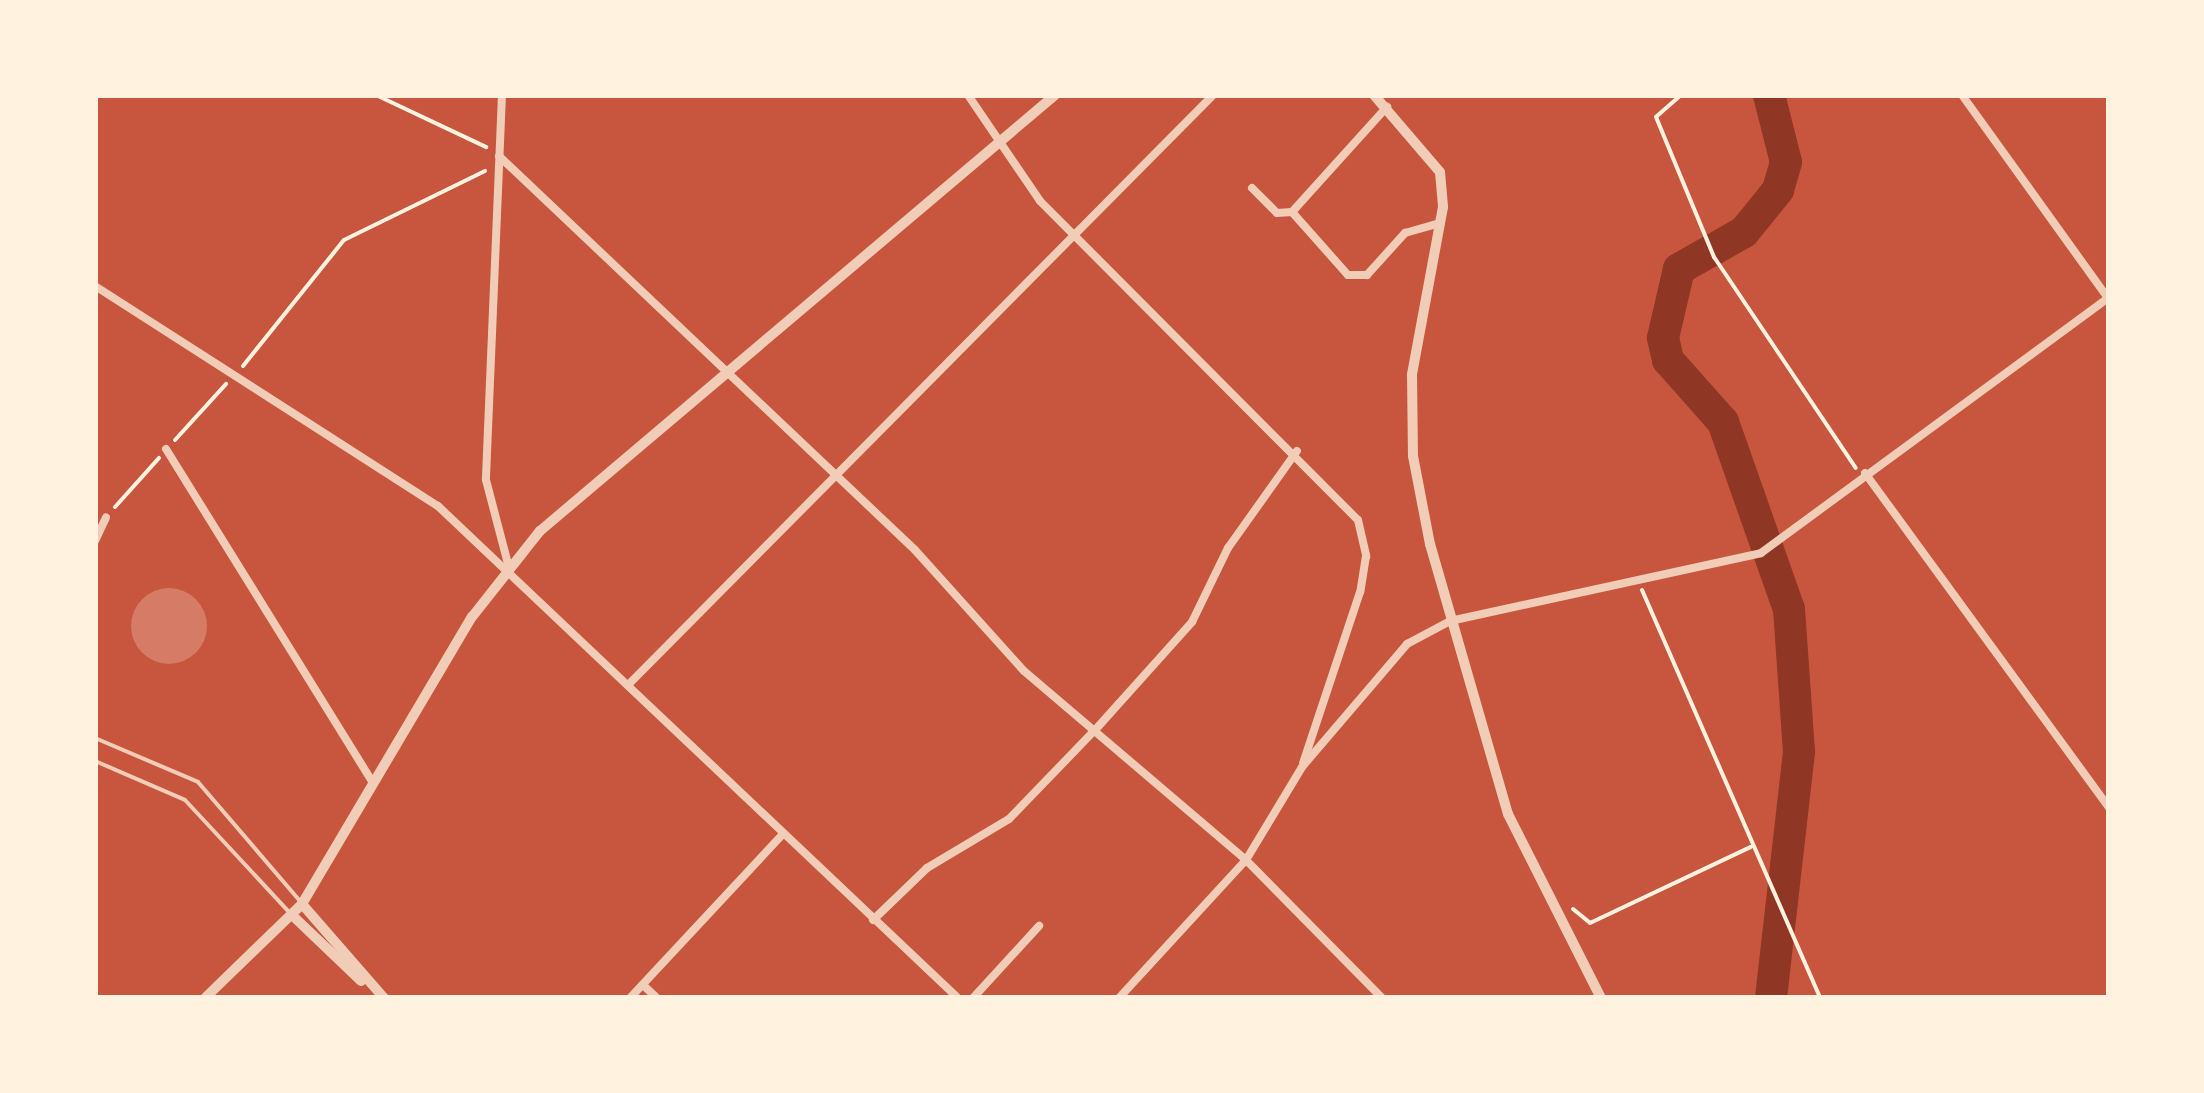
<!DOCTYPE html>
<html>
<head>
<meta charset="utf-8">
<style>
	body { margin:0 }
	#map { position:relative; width:2204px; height:1093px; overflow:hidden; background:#c8553d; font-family:"PT Sans",sans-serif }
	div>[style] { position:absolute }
	.river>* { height:32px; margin:-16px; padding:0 16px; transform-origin:16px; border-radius:16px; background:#8f3625 }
	.building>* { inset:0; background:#d67c66 }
	.round { border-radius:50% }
	.path>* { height:4px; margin:-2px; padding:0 2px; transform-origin:2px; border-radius:2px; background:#fff3e0 }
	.service>* { height:4px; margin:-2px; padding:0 2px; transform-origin:2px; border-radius:2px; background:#f1ccb7 }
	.minor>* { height:8px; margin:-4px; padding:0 4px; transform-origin:4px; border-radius:4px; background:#f1ccb7 }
	.tertiary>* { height:10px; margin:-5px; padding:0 5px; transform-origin:5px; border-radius:5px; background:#f1ccb7 }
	span { translate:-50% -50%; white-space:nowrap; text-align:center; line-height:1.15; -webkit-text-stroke:8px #fff3e0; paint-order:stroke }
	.frame { position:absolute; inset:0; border:98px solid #fff3e0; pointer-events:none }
</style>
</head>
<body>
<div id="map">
	<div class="river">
		<i style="left:1769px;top:95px;width:69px;rotate:75.8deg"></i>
		<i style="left:1786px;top:162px;width:29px;rotate:106deg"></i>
		<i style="left:1778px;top:190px;width:54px;rotate:129deg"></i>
		<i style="left:1744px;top:232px;width:75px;rotate:150.4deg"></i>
		<i style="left:1679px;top:269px;width:71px;rotate:103.1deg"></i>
		<i style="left:1663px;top:338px;width:23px;rotate:77deg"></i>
		<i style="left:1668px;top:360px;width:83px;rotate:48.4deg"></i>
		<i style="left:1723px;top:422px;width:198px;rotate:70.6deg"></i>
		<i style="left:1789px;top:609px;width:143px;rotate:86deg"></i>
		<i style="left:1799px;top:752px;width:248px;rotate:96.5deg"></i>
	</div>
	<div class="building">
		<i class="round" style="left:131px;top:588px;width:76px;height:76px"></i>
	</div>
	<div class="path">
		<i style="left:376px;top:95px;width:122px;rotate:25.3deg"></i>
		<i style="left:1681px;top:95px;width:33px;rotate:139deg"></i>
		<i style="left:1656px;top:117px;width:152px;rotate:67.5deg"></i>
		<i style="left:1714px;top:257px;width:254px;rotate:56.1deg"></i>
		<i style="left:243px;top:366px;width:161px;rotate:-51.3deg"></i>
		<i style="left:344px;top:240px;width:157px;rotate:-26.1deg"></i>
		<i style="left:175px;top:440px;width:76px;rotate:-47.7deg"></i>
		<i style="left:115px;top:507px;width:66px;rotate:-48.1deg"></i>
		<i style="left:1642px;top:590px;width:445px;rotate:66.4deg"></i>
		<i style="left:1573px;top:909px;width:22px;rotate:39deg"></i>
		<i style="left:1590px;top:923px;width:178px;rotate:-25.3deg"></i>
	</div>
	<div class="service">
		<i style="left:95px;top:738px;width:112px;rotate:23.1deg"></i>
		<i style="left:198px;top:782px;width:157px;rotate:49.4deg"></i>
		<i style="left:95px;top:761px;width:98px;rotate:23.4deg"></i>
		<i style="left:185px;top:800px;width:154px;rotate:47.1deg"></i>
	</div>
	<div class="minor">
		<i style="left:502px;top:95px;width:385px;rotate:92.4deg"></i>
		<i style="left:486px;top:480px;width:87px;rotate:75.3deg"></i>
		<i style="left:968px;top:95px;width:128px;rotate:55.8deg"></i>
		<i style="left:1040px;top:201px;width:450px;rotate:45.1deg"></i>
		<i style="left:1358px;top:520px;width:37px;rotate:77deg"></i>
		<i style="left:1366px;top:556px;width:36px;rotate:99deg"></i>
		<i style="left:1360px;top:592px;width:180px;rotate:108.4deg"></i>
		<i style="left:1962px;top:95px;width:250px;rotate:54.3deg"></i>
		<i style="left:499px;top:156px;width:573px;rotate:43.44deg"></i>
		<i style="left:915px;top:550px;width:163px;rotate:48deg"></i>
		<i style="left:1024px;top:671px;width:292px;rotate:40.4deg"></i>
		<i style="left:1246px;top:860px;width:194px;rotate:45.4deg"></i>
		<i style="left:1252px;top:188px;width:35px;rotate:45deg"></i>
		<i style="left:1277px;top:213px;width:15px;rotate:-4deg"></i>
		<i style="left:1292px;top:212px;width:142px;rotate:-47.9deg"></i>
		<i style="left:1292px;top:212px;width:84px;rotate:48.4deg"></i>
		<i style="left:1348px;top:275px;width:19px"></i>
		<i style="left:1367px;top:275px;width:57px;rotate:-47.9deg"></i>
		<i style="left:1405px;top:233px;width:36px;rotate:-16deg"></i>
		<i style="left:95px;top:286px;width:407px;rotate:32.7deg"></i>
		<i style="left:438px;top:506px;width:716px;rotate:43.42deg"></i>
		<i style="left:166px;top:449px;width:391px;rotate:58.2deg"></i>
		<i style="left:1865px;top:473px;width:414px;rotate:53.9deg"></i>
		<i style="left:95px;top:541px;width:26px;rotate:-65deg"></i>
		<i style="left:630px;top:683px;width:828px;rotate:-45.24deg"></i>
		<i style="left:873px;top:920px;width:75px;rotate:-43.9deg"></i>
		<i style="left:927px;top:868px;width:96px;rotate:-30.9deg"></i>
		<i style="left:1009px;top:819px;width:125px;rotate:-46deg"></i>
		<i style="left:1096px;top:729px;width:144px;rotate:-48.1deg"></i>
		<i style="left:1192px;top:622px;width:82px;rotate:-64.1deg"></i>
		<i style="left:1228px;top:548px;width:119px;rotate:-54.6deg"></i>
		<i style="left:643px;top:985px;width:19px;rotate:43deg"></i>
		<i style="left:630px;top:998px;width:221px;rotate:-47deg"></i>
		<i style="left:973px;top:998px;width:98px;rotate:-47.5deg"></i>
		<i style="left:1119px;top:998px;width:188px;rotate:-47.4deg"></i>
		<i style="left:1246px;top:860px;width:109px;rotate:-58.9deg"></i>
		<i style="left:1302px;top:767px;width:162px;rotate:-49.5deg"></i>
		<i style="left:1407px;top:644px;width:49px;rotate:-28.1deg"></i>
		<i style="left:1450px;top:621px;width:318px;rotate:-12.3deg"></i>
		<i style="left:1761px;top:553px;width:432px;rotate:-36.3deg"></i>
	</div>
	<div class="tertiary">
		<i style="left:1374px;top:95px;width:101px;rotate:49.4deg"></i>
		<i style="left:1440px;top:172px;width:35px;rotate:85deg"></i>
		<i style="left:1443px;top:207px;width:171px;rotate:100.5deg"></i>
		<i style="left:1412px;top:375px;width:81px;rotate:89.3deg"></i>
		<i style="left:1413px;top:456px;width:90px;rotate:79.1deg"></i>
		<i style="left:1430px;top:544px;width:281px;rotate:73.9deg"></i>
		<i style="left:1508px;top:814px;width:206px;rotate:63.2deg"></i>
		<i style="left:302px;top:904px;width:125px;rotate:48.9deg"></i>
		<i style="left:293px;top:916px;width:94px;rotate:43.7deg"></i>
		<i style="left:205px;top:998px;width:135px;rotate:-44.1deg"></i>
		<i style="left:302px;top:904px;width:334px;rotate:-59.4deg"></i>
		<i style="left:472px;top:617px;width:110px;rotate:-51.7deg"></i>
		<i style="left:540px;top:531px;width:675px;rotate:-40.25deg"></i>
	</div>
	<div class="frame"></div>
</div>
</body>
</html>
